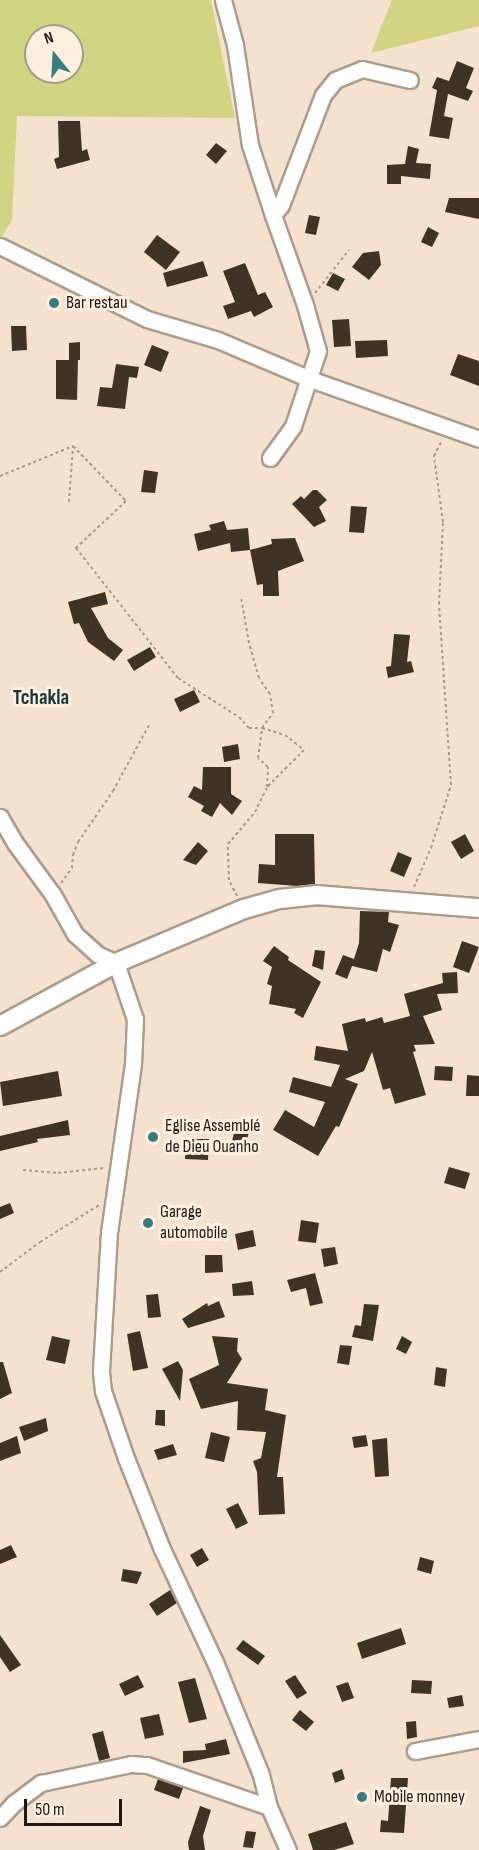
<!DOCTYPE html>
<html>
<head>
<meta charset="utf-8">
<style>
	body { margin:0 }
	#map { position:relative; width:479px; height:1850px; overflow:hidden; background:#f4e2ce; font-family:"Sofia Sans Condensed",sans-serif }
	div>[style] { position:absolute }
	.green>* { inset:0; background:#d1d582 }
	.building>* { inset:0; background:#413323 }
	.path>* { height:2px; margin-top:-1px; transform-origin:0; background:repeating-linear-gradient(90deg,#a7998a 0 3px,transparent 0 6px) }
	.roads { filter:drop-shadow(2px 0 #ad9c89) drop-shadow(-2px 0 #ad9c89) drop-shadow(0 2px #ad9c89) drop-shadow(0 -2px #ad9c89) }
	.minor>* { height:15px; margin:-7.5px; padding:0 7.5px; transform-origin:7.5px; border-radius:7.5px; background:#fff }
	.major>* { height:18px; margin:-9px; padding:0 9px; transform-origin:9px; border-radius:9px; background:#fff }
	.dots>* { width:16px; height:16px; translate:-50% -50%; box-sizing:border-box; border:3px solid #feefdf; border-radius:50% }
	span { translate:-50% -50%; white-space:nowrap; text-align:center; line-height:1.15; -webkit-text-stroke:6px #feefdf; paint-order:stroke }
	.poi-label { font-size:18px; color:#201912 }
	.left { translate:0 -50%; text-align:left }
	.quarter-label { font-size:21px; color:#15373a; font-weight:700 }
	.north { position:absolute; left:24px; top:24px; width:60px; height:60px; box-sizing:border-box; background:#feefdf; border:2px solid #a5998d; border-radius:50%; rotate:342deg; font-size:16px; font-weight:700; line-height:24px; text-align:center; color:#201912 }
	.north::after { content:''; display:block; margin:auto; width:21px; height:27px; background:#357d83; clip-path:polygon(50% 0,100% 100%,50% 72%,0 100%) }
	.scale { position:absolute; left:24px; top:1799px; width:98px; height:27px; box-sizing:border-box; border:3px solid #201912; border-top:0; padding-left:8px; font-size:18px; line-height:21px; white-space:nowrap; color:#201912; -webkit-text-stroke:4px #feefdf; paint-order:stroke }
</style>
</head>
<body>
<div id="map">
	<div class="green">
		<i style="clip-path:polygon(evenodd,0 0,211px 0,235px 118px,17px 116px,12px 220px,0 240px,0 0,36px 36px,72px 36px,72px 72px,36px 72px,36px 36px)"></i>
		<i style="clip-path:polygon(392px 0,479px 0,479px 26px,371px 53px)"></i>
	</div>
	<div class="building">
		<i style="clip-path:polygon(457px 61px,474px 68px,466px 88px,473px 91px,468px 101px,448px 94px,444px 116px,453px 118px,449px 139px,429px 136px,437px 90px,432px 88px,437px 77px,449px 81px)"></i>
		<i style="clip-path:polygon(58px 121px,80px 121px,82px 151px,87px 149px,90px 160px,57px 169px,54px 159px,59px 157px)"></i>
		<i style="clip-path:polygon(216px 143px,227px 151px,216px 164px,206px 155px)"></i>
		<i style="clip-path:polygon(408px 146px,419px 149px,416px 163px,431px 164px,430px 179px,401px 176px,401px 184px,387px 184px,387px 165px,405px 164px)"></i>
		<i style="clip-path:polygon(449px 198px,479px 198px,479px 219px,445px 212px)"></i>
		<i style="clip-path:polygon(309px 215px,320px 217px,316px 235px,305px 233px)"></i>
		<i style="clip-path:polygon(428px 227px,439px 233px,432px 247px,421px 242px)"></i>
		<i style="clip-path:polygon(157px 235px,180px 252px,166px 270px,144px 252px)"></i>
		<i style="clip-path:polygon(379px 251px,381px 265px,369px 280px,352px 267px,363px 253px)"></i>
		<i style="clip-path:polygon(203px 261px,208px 276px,167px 287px,163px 273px)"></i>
		<i style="clip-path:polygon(245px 263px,258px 295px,265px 292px,273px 307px,254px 317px,251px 311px,228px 319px,223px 306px,235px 302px,223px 271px)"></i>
		<i style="clip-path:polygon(333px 273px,345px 279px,338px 291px,326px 285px)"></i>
		<i style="clip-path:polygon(349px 319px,351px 346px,334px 347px,332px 320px)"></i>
		<i style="clip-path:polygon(11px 326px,26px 326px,27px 350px,12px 351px)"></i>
		<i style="clip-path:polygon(387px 340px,388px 356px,356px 358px,355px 341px)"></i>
		<i style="clip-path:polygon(80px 342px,80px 360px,69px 360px,69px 343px)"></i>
		<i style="clip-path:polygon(152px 345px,169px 352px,161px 372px,144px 365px)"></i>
		<i style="clip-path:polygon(458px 354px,479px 361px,479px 386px,450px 375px)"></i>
		<i style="clip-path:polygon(56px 360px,78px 360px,77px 400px,56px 399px)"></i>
		<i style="clip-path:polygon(116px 364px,139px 367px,137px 378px,129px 377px,125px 409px,97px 406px,100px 387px,112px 388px)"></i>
		<i style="clip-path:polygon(144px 470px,158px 472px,155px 493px,141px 492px)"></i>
		<i style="clip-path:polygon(313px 490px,317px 490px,327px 500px,319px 507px,326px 521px,314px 527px,292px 504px,301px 496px,304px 499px)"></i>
		<i style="clip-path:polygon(351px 506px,367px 507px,364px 533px,349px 532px)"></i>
		<i style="clip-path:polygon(224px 521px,227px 530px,248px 528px,250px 550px,231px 552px,230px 543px,198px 551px,194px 534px,211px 530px,209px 525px)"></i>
		<i style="clip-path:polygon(295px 538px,304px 561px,278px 571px,279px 596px,263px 596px,263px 584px,257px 585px,250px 550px,272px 544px,271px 539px)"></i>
		<i style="clip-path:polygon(105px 592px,108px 604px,91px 608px,108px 638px,123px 650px,114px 661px,88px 642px,79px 623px,74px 624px,68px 602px)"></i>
		<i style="clip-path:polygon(394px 634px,410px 635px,407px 662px,411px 661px,414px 672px,388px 678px,386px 667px,391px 666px)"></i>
		<i style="clip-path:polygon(150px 647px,156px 657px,134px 671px,127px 660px)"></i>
		<i style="clip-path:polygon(194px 690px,200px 702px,180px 712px,174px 699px)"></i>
		<i style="clip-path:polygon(238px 744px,240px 759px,224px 762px,222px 747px)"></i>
		<i style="clip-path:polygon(203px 767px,231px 767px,231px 794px,242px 801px,232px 815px,220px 803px,212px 817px,201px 811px,204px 806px,188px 797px,194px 786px,202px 790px)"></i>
		<i style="clip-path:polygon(275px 834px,314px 834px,315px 884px,297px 886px,258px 883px,259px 864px,275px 865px)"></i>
		<i style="clip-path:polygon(465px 834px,474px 851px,461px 859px,451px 842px)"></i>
		<i style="clip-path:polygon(198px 842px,208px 851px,196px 865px,183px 860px)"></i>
		<i style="clip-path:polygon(398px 852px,412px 858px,404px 877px,390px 871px)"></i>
		<i style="clip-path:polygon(360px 911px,389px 912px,388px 922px,399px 925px,390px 952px,383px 949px,377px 972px,352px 966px,347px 979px,335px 974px,343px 955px,354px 959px,359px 943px)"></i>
		<i style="clip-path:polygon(462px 941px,479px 947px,469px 973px,453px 967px)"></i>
		<i style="clip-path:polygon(274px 946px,289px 957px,288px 960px,321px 982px,303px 1018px,294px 1013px,296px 1009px,269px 1004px,272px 986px,267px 984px,272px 967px,263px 961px)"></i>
		<i style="clip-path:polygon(315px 950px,325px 951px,323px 970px,312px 966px)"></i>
		<i style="clip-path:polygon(457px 972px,458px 993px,437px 994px,442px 1010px,423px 1016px,435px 1044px,414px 1045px,416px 1051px,413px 1052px,426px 1095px,395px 1104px,390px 1088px,383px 1090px,372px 1052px,364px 1071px,345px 1079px,358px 1084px,339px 1127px,336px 1126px,318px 1156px,273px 1130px,285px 1110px,314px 1127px,325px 1102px,289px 1092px,293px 1077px,331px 1087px,340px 1065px,314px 1060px,316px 1046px,348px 1051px,342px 1024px,365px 1018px,366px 1022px,382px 1017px,384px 1023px,410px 1016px,404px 994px,443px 983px,442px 973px)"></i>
		<i style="clip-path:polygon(435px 1066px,453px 1067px,452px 1081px,434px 1080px)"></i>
		<i style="clip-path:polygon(58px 1071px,62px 1096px,3px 1106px,0 1082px)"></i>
		<i style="clip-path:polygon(467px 1075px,479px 1076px,479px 1096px,466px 1096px)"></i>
		<i style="clip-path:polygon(68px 1120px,70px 1135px,37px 1139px,38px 1142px,0 1151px,0 1136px)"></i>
		<i style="clip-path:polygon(237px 1120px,251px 1123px,244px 1153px,230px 1150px)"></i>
		<i style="clip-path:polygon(186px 1139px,209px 1139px,208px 1160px,185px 1159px)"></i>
		<i style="clip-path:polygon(449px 1167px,470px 1173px,465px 1189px,444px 1183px)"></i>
		<i style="clip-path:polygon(10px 1203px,14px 1213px,0 1219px,0 1207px)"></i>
		<i style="clip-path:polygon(301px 1220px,319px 1223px,316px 1243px,298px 1241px)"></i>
		<i style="clip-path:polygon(253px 1230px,256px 1246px,238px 1250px,235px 1234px)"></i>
		<i style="clip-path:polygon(335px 1247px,338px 1264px,324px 1267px,321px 1249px)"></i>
		<i style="clip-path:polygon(205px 1255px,222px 1255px,223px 1272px,205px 1273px)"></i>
		<i style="clip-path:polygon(315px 1273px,323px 1303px,310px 1306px,306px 1288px,291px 1292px,287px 1280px)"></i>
		<i style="clip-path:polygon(252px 1281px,254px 1295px,233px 1296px,232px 1284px)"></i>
		<i style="clip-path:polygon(158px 1294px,161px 1317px,148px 1318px,146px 1295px)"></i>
		<i style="clip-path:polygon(219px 1301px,225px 1317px,188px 1328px,182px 1319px,207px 1303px,208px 1306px)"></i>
		<i style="clip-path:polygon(364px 1304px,379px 1305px,373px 1341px,352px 1337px,355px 1325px,361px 1326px)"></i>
		<i style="clip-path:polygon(140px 1331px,148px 1368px,133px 1371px,127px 1334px)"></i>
		<i style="clip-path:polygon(52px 1336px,70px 1340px,65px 1364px,46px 1360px)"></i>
		<i style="clip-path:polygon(212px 1336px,238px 1338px,237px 1351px,242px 1359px,227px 1383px,268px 1389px,265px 1410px,286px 1415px,277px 1477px,283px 1477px,285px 1514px,259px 1515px,257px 1472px,253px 1461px,261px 1458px,266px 1432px,237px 1430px,238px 1401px,201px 1409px,189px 1379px,219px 1365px)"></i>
		<i style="clip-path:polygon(402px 1336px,412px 1342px,406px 1354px,396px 1349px)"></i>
		<i style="clip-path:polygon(340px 1345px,352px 1346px,349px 1365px,337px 1363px)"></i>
		<i style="clip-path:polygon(178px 1361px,183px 1370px,180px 1401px,162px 1369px)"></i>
		<i style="clip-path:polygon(0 1362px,3px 1362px,12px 1393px,0 1399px)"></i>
		<i style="clip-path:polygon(436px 1367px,447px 1369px,445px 1387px,434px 1385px)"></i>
		<i style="clip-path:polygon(156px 1410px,165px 1410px,165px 1426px,155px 1425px)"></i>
		<i style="clip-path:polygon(46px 1418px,48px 1431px,24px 1441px,19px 1427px)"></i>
		<i style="clip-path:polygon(211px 1432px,230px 1437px,224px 1462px,205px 1458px)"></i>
		<i style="clip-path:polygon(366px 1435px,368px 1446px,354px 1448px,352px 1437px)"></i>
		<i style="clip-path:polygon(17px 1436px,21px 1453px,0 1461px,0 1443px)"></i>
		<i style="clip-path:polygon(387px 1438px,389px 1476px,375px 1477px,372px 1440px)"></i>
		<i style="clip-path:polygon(173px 1444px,177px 1455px,158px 1460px,154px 1450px)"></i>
		<i style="clip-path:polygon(238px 1503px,248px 1523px,236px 1529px,226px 1509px)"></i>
		<i style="clip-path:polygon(11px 1545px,17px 1557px,0 1564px,0 1550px)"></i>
		<i style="clip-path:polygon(202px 1548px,209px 1560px,197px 1567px,190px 1555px)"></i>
		<i style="clip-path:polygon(420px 1557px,434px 1561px,431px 1574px,417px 1570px)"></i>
		<i style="clip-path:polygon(123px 1569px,142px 1572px,137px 1584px,121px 1581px)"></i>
		<i style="clip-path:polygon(170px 1590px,177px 1603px,157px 1616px,149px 1604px)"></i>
		<i style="clip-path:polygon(401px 1628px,406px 1644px,362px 1659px,357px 1643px)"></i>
		<i style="clip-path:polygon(0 1635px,21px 1665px,10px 1672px,0 1657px)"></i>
		<i style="clip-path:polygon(243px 1640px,265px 1656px,258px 1665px,236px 1649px)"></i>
		<i style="clip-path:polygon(138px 1675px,144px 1687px,125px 1696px,119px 1684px)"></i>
		<i style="clip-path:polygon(295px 1675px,307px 1693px,297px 1699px,285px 1681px)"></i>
		<i style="clip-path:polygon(195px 1678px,207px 1719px,189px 1723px,178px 1682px)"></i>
		<i style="clip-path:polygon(412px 1680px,432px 1681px,431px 1694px,411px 1693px)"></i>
		<i style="clip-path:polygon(348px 1682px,354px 1698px,342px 1702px,336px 1686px)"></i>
		<i style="clip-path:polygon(462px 1695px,464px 1706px,449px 1708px,447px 1698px)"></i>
		<i style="clip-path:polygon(300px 1710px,314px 1722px,306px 1731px,292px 1720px)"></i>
		<i style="clip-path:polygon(159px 1714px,164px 1735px,145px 1739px,140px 1718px)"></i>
		<i style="clip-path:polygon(416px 1721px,417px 1737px,407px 1739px,406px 1722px)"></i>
		<i style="clip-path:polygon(103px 1731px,110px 1758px,99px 1761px,92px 1734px)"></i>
		<i style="clip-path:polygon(226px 1739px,230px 1754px,183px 1763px,183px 1751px,206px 1750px,205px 1744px)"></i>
		<i style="clip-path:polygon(342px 1769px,345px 1779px,335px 1783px,332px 1773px)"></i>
		<i style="clip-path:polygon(391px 1778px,408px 1778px,404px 1833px,380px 1832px,381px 1820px,388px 1821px)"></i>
		<i style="clip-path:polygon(158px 1779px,183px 1788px,179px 1799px,154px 1790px)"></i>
		<i style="clip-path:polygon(200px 1806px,211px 1810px,203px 1836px,205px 1850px,189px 1850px,188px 1842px)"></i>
		<i style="clip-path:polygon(346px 1822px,354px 1844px,334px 1850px,313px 1850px,308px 1834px)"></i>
		<i style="clip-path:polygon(246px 1831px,256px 1832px,253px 1848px,243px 1847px)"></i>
	</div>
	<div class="path">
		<i style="left:315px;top:293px;width:55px;rotate:-51.7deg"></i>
		<i style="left:73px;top:446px;width:76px;rotate:46.1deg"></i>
		<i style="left:126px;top:501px;width:69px;rotate:136.8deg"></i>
		<i style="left:76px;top:548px;width:165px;rotate:51.9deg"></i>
		<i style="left:178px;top:678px;width:72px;rotate:32.6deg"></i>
		<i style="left:239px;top:717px;width:15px;rotate:48deg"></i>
		<i style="left:249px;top:728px;width:13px"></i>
		<i style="left:262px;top:728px;width:19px;rotate:-54deg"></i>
		<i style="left:273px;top:713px;width:19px;rotate:-99deg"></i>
		<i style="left:270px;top:694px;width:19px;rotate:-125deg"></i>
		<i style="left:259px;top:678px;width:36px;rotate:-106deg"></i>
		<i style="left:249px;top:643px;width:47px;rotate:-99.9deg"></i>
		<i style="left:0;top:476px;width:79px;rotate:-22.3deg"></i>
		<i style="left:69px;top:502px;width:56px;rotate:-85.9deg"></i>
		<i style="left:61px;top:883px;width:19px;rotate:-54deg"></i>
		<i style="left:72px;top:868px;width:13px;rotate:-86deg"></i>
		<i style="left:73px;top:855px;width:14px;rotate:-69deg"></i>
		<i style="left:78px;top:842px;width:62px;rotate:-55.5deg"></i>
		<i style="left:113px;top:791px;width:75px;rotate:-61.4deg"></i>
		<i style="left:414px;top:887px;width:43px;rotate:-66.4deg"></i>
		<i style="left:431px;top:848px;width:66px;rotate:-72.4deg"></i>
		<i style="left:451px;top:785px;width:181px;rotate:-93.8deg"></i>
		<i style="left:439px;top:604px;width:82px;rotate:-87.2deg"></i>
		<i style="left:443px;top:522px;width:67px;rotate:-97.8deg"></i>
		<i style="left:434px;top:456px;width:18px;rotate:-63deg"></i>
		<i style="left:237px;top:896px;width:18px;rotate:-117deg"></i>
		<i style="left:229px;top:880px;width:36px;rotate:-92deg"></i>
		<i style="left:228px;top:844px;width:42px;rotate:-49.8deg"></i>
		<i style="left:255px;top:812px;width:28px;rotate:-64deg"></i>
		<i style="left:267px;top:787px;width:20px;rotate:-87deg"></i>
		<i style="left:268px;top:767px;width:13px;rotate:-138deg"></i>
		<i style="left:258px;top:758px;width:30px;rotate:-82deg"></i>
		<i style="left:262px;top:728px;width:24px;rotate:17deg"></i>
		<i style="left:285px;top:735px;width:24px;rotate:38deg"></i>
		<i style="left:304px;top:750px;width:52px;rotate:135deg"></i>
		<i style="left:23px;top:1170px;width:35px;rotate:5deg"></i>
		<i style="left:58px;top:1173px;width:46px;rotate:-6.2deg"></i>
		<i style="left:0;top:1272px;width:50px;rotate:-36.9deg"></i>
		<i style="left:40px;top:1242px;width:70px;rotate:-32.1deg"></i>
	</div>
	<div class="roads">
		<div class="minor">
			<i style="left:223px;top:0;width:47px;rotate:75.1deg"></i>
			<i style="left:235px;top:45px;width:101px;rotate:81.5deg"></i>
			<i style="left:250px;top:145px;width:74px;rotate:71.8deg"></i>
			<i style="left:273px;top:215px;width:13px;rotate:-51deg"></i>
			<i style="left:281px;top:205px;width:118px;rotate:-69.1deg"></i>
			<i style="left:323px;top:95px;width:19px;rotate:-51deg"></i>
			<i style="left:335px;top:80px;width:29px;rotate:-22deg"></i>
			<i style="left:362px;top:69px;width:49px;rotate:12.9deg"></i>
			<i style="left:0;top:246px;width:164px;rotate:26.4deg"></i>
			<i style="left:147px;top:319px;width:74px;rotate:16.5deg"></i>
			<i style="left:218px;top:340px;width:100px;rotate:23deg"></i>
			<i style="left:310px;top:379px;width:179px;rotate:19.5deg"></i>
			<i style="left:270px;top:458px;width:39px;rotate:-54deg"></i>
			<i style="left:293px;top:426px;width:79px;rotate:-71.6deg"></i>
			<i style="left:318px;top:351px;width:48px;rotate:-105.8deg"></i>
			<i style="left:305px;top:305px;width:96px;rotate:-109.6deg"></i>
			<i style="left:0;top:817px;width:30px;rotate:60deg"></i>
			<i style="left:15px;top:843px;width:64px;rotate:53.8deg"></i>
			<i style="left:53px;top:895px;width:45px;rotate:60.6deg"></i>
			<i style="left:75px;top:934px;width:30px;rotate:42deg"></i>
			<i style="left:97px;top:954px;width:21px;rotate:25deg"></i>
			<i style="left:116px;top:963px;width:59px;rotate:71.3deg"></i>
			<i style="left:135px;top:1019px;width:45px;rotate:92.5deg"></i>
			<i style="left:133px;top:1064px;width:170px;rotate:98.1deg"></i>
			<i style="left:109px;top:1232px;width:140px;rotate:93.3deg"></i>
			<i style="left:101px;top:1372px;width:19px;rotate:84deg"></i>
			<i style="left:103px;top:1391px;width:71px;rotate:71.1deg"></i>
			<i style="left:126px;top:1458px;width:98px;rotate:68.4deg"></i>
			<i style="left:162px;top:1549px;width:125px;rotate:64.9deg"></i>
			<i style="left:215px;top:1662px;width:122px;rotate:67.8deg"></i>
			<i style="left:261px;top:1775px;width:33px;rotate:76deg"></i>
			<i style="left:269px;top:1807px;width:47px;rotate:66.2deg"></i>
			<i style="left:415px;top:1751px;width:65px;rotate:-10.6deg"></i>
			<i style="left:0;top:1818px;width:21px;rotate:-47deg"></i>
			<i style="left:14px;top:1803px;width:34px;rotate:-37deg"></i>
			<i style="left:41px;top:1783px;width:92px;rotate:-11.9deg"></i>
			<i style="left:131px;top:1764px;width:16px;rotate:4deg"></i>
			<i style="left:147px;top:1765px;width:129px;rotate:19deg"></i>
		</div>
		<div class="major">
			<i style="left:0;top:1026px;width:132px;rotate:-28.5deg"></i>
			<i style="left:116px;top:963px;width:139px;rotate:-22.9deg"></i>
			<i style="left:244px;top:909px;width:37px;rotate:-16deg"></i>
			<i style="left:280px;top:899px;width:36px;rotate:-6deg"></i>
			<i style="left:316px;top:895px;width:164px;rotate:4.6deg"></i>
		</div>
	</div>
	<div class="dots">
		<i style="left:54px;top:303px;background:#357d83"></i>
		<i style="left:153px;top:1137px;background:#357d83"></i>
		<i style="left:148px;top:1223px;background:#357d83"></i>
		<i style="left:362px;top:1797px;background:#357d83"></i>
	</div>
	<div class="poi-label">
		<span class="left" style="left:66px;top:303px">Bar restau</span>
		<span class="left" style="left:165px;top:1137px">Eglise Assemblé<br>de Dieu Ouanho</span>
		<span class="left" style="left:160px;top:1223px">Garage<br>automobile</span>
		<span class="left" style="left:374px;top:1797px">Mobile monney</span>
	</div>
	<div class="quarter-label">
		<span style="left:41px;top:698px">Tchakla</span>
	</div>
	<div class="north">N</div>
	<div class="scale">50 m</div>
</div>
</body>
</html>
